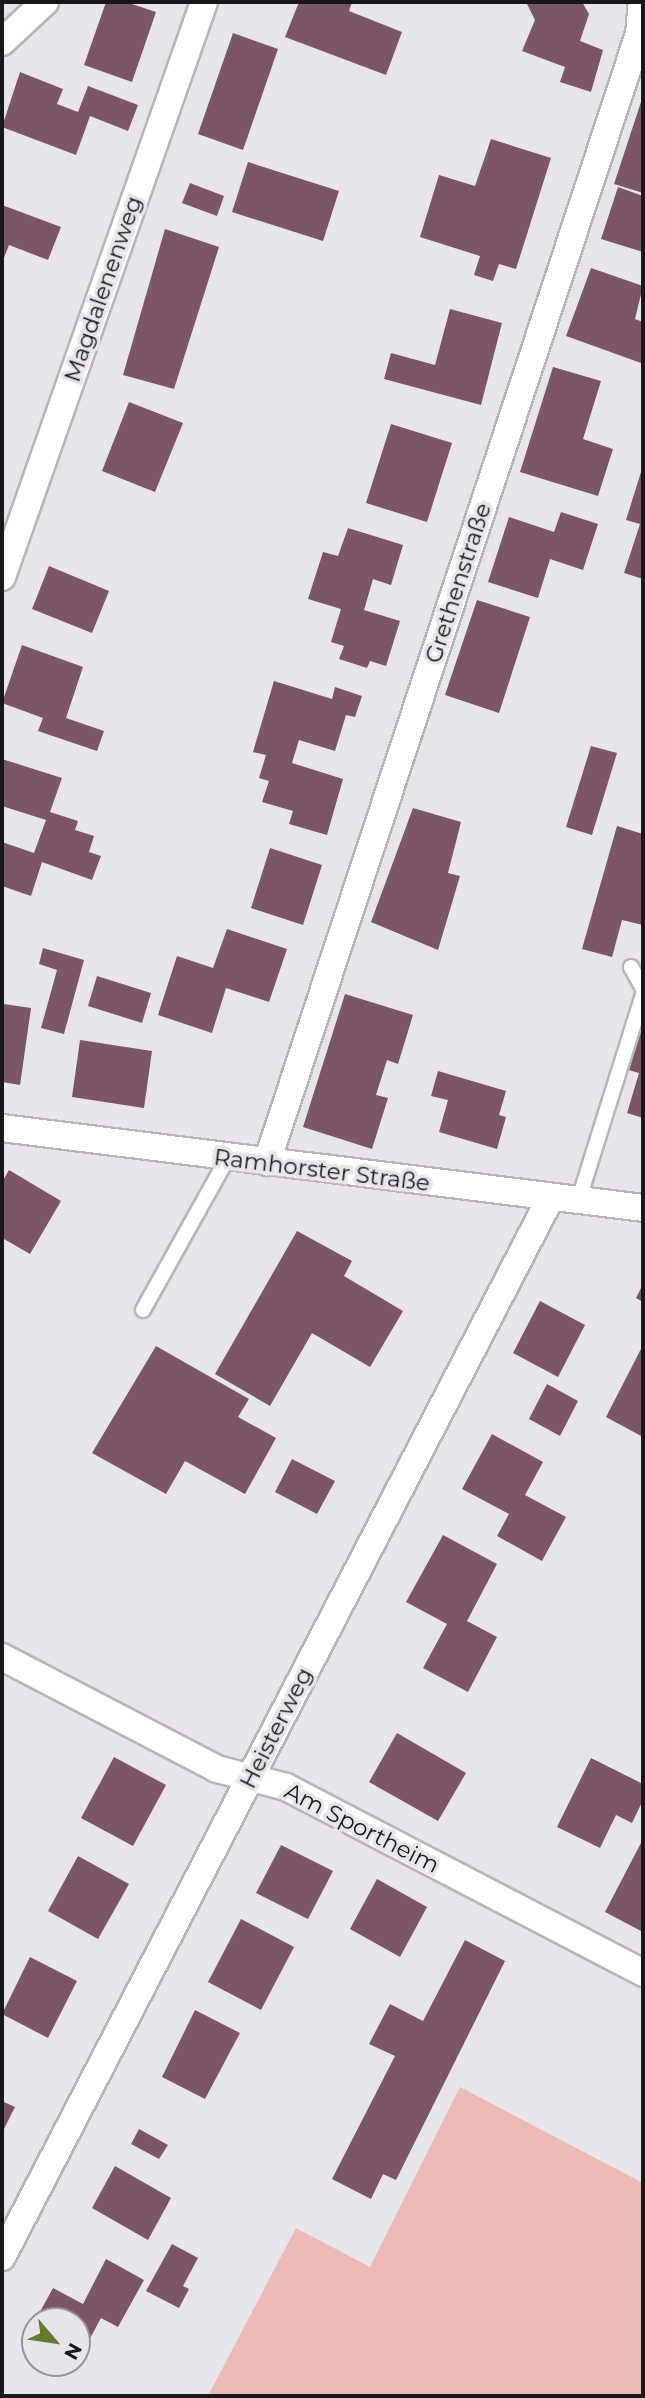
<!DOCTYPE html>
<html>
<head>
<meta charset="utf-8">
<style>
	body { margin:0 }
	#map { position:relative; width:645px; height:2398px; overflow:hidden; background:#e8e5ea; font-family:Montserrat,sans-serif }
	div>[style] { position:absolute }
	.green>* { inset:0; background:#ecbab7 }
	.building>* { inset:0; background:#7c5569 }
	.roads { filter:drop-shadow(2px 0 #b8b4ba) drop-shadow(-2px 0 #b8b4ba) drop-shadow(0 2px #b8b4ba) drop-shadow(0 -2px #b8b4ba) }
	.service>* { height:14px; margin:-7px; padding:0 7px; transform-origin:7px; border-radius:7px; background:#fff }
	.minor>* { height:26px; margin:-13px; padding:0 13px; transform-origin:13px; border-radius:13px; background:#fff }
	span { translate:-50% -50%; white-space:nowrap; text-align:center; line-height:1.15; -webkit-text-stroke:7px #e8e5ea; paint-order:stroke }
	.street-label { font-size:23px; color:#181719 }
	.frame { position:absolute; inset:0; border:4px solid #181719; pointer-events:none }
	.north { position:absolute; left:21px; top:2307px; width:70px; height:70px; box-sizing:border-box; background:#e8e5ea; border:2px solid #959396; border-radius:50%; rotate:119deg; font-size:19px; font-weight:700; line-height:28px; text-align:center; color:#181719 }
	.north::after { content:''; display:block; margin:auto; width:24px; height:32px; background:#637c2f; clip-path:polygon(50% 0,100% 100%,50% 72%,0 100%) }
</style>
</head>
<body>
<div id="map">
	<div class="green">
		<i style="clip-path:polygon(460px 2087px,643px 2183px,643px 2396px,208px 2396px,296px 2228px,370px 2267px)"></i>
	</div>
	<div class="building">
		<i style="clip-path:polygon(106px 2px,126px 2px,156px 12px,132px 82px,84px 65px)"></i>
		<i style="clip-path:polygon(299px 2px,352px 2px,349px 11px,402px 32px,386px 75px,285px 37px)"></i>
		<i style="clip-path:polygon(526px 2px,582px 2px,589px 14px,580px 41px,603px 50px,591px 92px,560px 82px,565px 67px,522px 51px,535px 20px)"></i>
		<i style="clip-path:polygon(233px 33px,278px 49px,243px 150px,198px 134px)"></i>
		<i style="clip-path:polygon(20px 72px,63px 89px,57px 104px,78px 112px,88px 86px,138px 105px,128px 131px,90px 116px,76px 155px,2px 127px)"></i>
		<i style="clip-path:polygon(641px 102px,643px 102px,643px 193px,614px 184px)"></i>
		<i style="clip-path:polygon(491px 139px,551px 158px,516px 269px,499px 264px,493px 281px,474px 275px,480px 256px,420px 237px,439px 175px,475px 186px)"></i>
		<i style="clip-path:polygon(248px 162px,339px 191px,323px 241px,232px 212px)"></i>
		<i style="clip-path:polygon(190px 183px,224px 196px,217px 216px,182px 203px)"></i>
		<i style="clip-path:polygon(618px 187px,643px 196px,643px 252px,601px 239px)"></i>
		<i style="clip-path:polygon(2px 205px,61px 227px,48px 260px,9px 245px,2px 263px)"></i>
		<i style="clip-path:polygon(165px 229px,219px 247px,174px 389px,123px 375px)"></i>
		<i style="clip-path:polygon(591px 268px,643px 286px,635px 319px,643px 322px,641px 363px,566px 336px)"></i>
		<i style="clip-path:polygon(450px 309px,502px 323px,481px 405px,384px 379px,391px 353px,435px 365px)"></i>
		<i style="clip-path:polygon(553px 367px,601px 381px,583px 439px,613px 449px,598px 496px,520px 472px)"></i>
		<i style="clip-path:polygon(129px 402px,183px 423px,155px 492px,102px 471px)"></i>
		<i style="clip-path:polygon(391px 424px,452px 443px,427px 522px,366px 503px)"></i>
		<i style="clip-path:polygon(641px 472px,643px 473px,643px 579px,624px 573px,640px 524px,626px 520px)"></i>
		<i style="clip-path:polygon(561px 512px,598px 524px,583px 570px,550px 559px,538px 598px,488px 582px,509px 517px,554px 532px)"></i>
		<i style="clip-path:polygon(348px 528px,403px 545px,391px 585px,373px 579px,364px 610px,400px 621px,386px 666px,370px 661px,367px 668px,339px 659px,344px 646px,331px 642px,341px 609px,308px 599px,323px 552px,338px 556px)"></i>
		<i style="clip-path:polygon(49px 566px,109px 591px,92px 633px,32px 609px)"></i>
		<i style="clip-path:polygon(477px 600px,530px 617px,499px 713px,445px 695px)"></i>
		<i style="clip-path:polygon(22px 645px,83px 667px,66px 718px,104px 731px,97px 751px,38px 731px,43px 718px,2px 703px)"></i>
		<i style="clip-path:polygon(274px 681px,332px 699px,335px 687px,362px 696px,355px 717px,346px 715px,335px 751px,299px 740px,292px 763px,343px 779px,327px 835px,289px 824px,293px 811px,262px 802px,269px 781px,259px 778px,266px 755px,253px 752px)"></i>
		<i style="clip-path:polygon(591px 746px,617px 753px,592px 835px,566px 827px)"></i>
		<i style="clip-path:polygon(2px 759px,62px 778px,50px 812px,78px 821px,75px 830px,94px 836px,89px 852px,101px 856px,92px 880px,42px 862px,31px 896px,2px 886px,2px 842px,34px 853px,46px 820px,2px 806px)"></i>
		<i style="clip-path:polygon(413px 808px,461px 822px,448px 873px,460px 876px,438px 950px,371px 922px)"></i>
		<i style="clip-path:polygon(617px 826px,643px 834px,643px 925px,622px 920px,612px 957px,582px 949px)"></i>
		<i style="clip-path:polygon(270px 848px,322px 865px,303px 925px,251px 908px)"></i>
		<i style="clip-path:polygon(227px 929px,287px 949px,269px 1002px,226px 988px,212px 1033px,158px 1015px,177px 956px,213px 968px)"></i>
		<i style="clip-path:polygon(43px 948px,84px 960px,64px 1034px,41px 1028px,57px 970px,39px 964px)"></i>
		<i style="clip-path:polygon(97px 976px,151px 993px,142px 1023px,88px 1006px)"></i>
		<i style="clip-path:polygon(345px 994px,413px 1015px,398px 1064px,387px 1060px,376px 1095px,388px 1098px,372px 1149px,303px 1127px)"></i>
		<i style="clip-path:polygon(4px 1004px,31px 1008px,20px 1085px,2px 1082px)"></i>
		<i style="clip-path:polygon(643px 1025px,643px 1118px,627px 1113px,639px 1073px,625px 1069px)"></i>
		<i style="clip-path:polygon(80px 1040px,152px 1051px,144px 1108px,72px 1097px)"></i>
		<i style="clip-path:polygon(438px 1071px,506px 1091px,499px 1115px,506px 1117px,497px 1149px,439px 1132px,448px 1100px,431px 1096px)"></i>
		<i style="clip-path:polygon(9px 1170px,61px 1201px,30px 1254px,4px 1239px,2px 1244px,2px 1182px)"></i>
		<i style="clip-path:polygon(297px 1231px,352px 1261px,344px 1276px,403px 1311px,370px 1367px,312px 1333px,270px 1406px,215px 1374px)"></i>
		<i style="clip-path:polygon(643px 1284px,643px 1302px,636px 1298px)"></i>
		<i style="clip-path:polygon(540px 1301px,585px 1325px,558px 1377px,513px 1353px)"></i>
		<i style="clip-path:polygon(643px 1345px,643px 1437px,606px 1417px)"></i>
		<i style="clip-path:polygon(156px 1346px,249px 1399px,238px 1417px,276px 1438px,245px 1494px,185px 1461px,166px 1494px,92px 1453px)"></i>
		<i style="clip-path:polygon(547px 1384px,578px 1401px,560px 1436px,529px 1419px)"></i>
		<i style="clip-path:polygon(492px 1434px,543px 1462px,525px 1495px,566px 1517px,542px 1561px,497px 1536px,509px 1514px,462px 1489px)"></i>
		<i style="clip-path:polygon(292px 1459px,335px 1481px,317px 1514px,275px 1492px)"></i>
		<i style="clip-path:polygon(443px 1535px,497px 1564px,467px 1621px,497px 1637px,468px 1692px,423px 1668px,447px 1624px,406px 1602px)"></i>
		<i style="clip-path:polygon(397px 1733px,466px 1773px,438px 1821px,369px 1782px)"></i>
		<i style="clip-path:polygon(114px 1757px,166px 1785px,133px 1846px,81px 1818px)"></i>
		<i style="clip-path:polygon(591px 1758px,643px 1784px,643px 1800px,632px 1823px,616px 1815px,600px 1848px,557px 1827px)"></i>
		<i style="clip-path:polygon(643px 1839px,643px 1932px,605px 1912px)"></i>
		<i style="clip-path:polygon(281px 1845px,333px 1871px,308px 1919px,256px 1893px)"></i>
		<i style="clip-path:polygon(78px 1856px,129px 1884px,98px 1939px,48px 1911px)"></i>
		<i style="clip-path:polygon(377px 1879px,427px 1907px,400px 1957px,350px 1929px)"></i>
		<i style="clip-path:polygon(241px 1919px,294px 1947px,261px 2010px,208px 1982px)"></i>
		<i style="clip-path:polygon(465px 1940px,505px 1961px,396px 2180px,383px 2174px,371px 2199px,332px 2179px,395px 2056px,369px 2044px,390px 2004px,423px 2021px)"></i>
		<i style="clip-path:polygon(30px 1957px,77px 1981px,48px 2038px,2px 2014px)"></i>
		<i style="clip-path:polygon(195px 2010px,240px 2033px,205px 2099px,162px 2077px)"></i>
		<i style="clip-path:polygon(2px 2101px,15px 2107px,2px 2133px)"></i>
		<i style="clip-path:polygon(139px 2129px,168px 2145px,159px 2159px,131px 2144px)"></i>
		<i style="clip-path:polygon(115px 2166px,171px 2198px,148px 2240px,92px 2208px)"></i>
		<i style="clip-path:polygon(172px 2244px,198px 2258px,183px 2286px,189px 2289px,179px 2308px,146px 2291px)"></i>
		<i style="clip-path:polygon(106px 2259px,144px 2280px,118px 2327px,101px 2318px,82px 2353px,77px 2351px,77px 2321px,35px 2321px,53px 2288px,83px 2304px)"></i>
	</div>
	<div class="roads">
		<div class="service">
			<i style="left:631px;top:967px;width:25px;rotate:61deg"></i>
			<i style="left:578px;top:1202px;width:217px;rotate:-72.6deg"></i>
			<i style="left:143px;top:1310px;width:175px;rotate:-60.9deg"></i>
		</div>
		<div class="minor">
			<i style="left:2px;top:42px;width:59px;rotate:-42.9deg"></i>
			<i style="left:2px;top:577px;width:609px;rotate:-70.64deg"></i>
			<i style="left:2px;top:1128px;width:646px;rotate:7.11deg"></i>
			<i style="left:267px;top:1162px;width:1188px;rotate:-71.75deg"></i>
			<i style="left:639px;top:34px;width:32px;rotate:-85deg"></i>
			<i style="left:2px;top:1657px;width:242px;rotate:27.5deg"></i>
			<i style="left:217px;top:1769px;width:71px;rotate:14.6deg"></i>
			<i style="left:286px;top:1787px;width:403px;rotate:27.5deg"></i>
			<i style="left:2px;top:2257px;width:1191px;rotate:-62.62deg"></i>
		</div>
	</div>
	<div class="street-label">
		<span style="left:103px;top:289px;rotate:-71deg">Magdalenenweg</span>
		<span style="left:458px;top:583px;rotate:-72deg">Grethenstraße</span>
		<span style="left:322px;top:1170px;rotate:7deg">Ramhorster Straße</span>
		<span style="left:276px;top:1728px;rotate:-63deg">Heisterweg</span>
		<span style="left:362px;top:1828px;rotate:27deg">Am Sportheim</span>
	</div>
	<div class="frame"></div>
	<div class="north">N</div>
</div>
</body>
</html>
